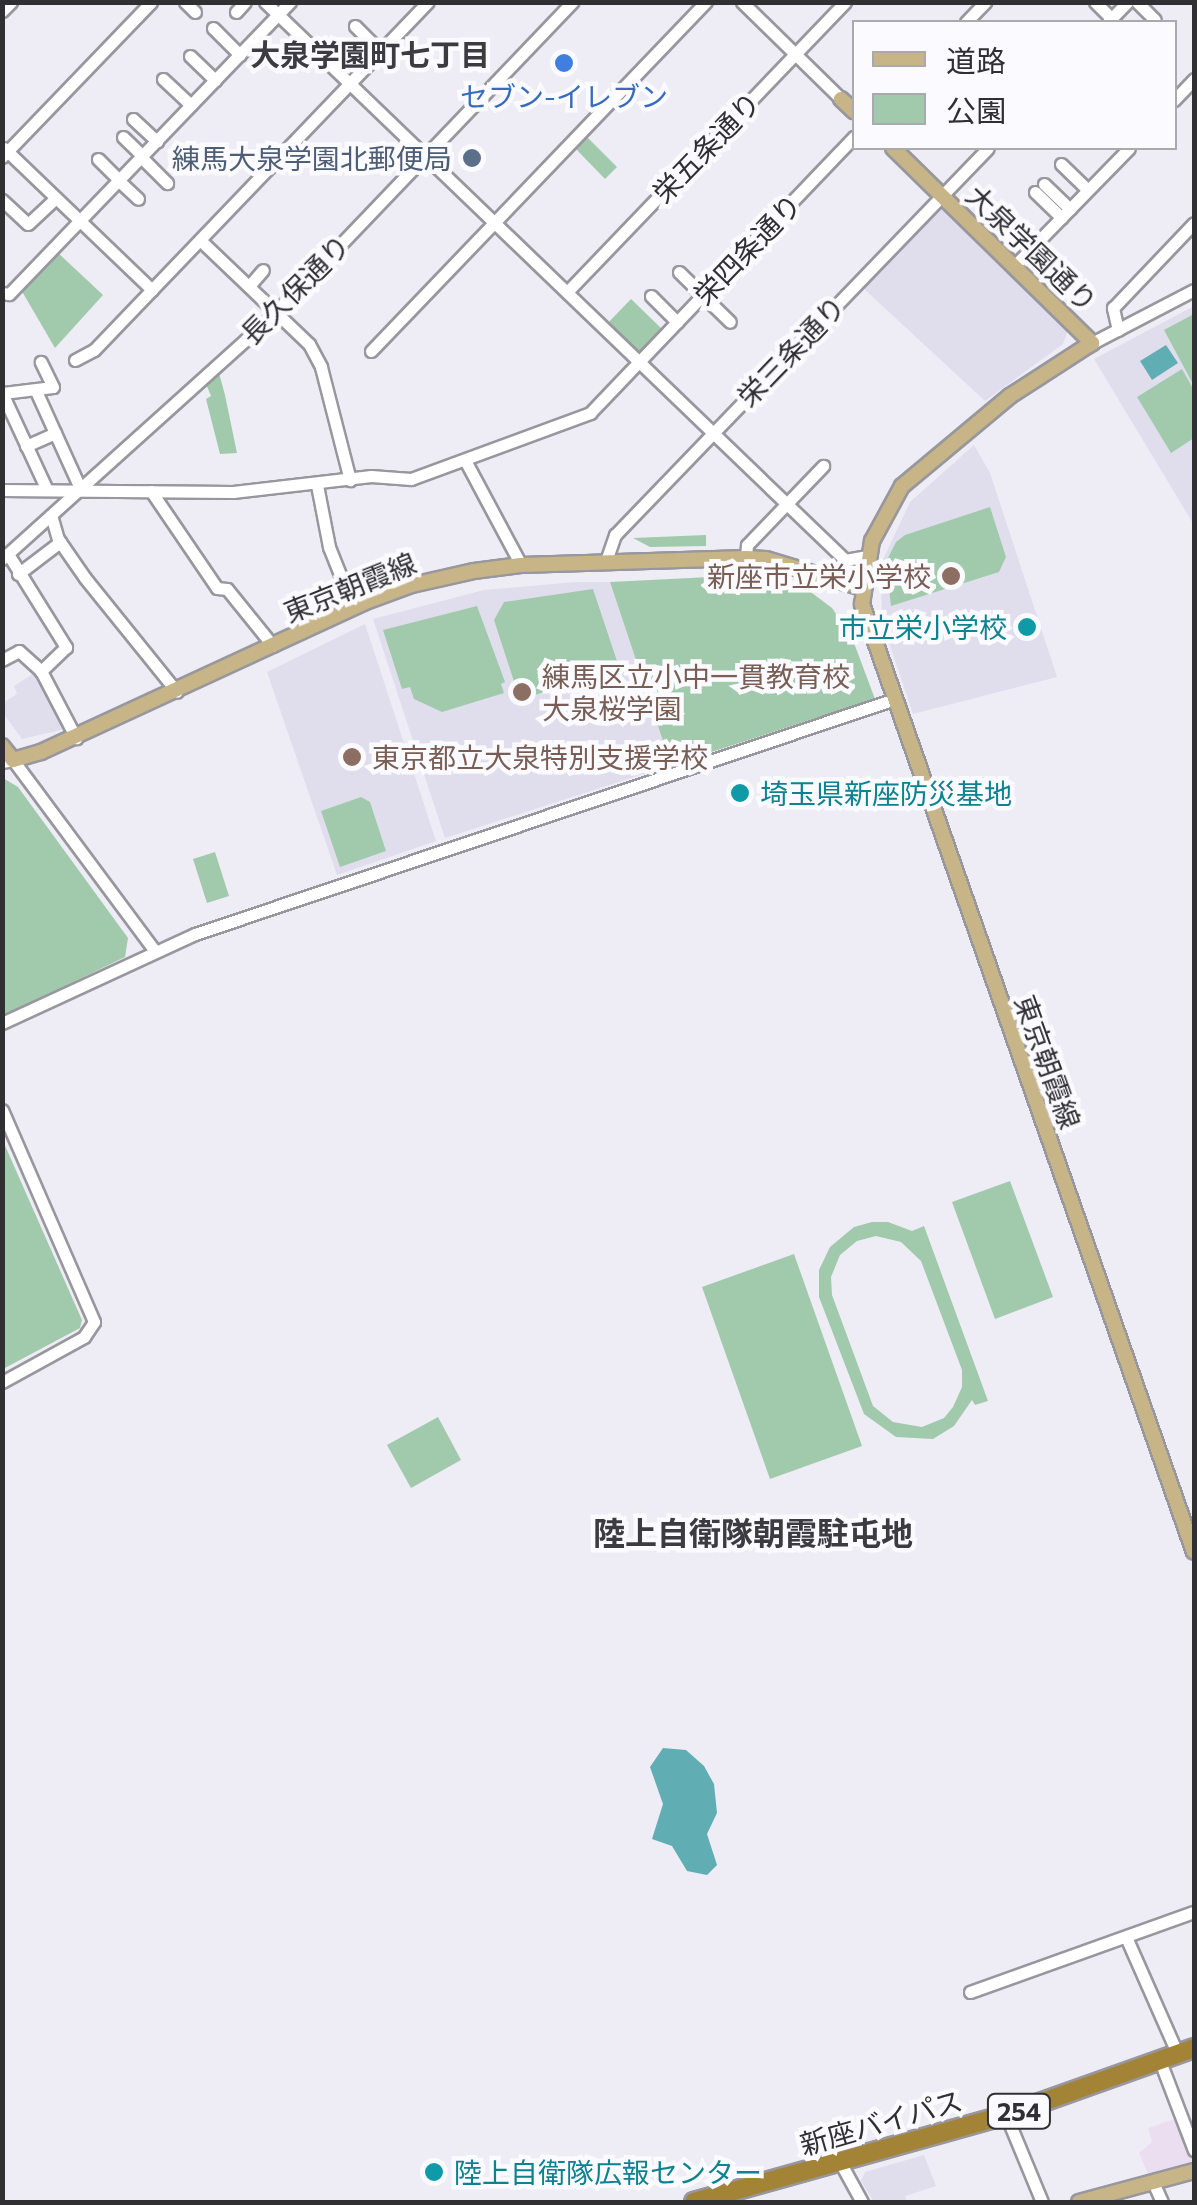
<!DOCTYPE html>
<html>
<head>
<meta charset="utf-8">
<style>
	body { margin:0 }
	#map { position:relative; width:1197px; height:2205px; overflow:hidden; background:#eeecf4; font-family:Commissioner,"Noto Sans JP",sans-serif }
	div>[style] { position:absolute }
	.built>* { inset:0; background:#e0deed }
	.industrial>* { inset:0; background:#ecdef1 }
	.green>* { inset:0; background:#a1caad }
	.water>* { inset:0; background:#61adb4 }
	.roads { filter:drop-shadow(2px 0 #98979e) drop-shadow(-2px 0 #98979e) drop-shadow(0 2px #98979e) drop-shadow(0 -2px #98979e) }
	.minor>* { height:11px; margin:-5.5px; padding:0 5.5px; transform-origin:5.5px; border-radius:5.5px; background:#fff }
	.major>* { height:14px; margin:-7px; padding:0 7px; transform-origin:7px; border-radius:7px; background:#c8b587 }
	.highway>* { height:18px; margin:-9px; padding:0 9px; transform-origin:9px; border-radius:9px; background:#a38437 }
	.dots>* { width:28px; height:28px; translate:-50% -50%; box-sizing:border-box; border:5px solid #fbfaff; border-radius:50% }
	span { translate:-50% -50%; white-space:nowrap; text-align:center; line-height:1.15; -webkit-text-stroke:9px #fbfaff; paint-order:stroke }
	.shield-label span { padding:2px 8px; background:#fbfaff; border:2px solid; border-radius:8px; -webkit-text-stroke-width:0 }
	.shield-label { font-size:25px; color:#303033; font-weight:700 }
	.shop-label { font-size:28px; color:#366cbe }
	.street-label { font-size:28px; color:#303033 }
	.service-label { font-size:28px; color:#4e5e75 }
	.right { translate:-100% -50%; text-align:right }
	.education-label { font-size:28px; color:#785e54 }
	.left { translate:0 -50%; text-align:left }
	.culture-label { font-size:28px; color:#0d838f }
	.neighbourhood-label { font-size:30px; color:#3c3b41; font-weight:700 }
	.quarter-label { font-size:32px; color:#3c3b41; font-weight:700 }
	.frame { position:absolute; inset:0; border:5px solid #303033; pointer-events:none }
	.legend { position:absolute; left:852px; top:20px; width:325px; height:130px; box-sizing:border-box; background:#fbfaff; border:2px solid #aaa9ad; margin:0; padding:12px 18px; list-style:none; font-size:30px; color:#303033 }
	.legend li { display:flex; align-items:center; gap:20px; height:50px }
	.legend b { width:50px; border:2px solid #aaa9ad }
</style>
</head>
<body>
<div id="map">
	<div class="built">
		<i style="clip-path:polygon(940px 207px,1065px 324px,1067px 333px,1063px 344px,985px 401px,862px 287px)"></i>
		<i style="clip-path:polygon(1194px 306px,1194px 525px,1094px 359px)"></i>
		<i style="clip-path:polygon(974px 445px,990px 473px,1057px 677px,913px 714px,882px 622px,881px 564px,910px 502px)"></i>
		<i style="clip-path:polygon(575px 582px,610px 582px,671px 765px,445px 838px,373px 619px,484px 590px)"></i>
		<i style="clip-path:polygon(365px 624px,436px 841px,337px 875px,267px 672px)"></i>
		<i style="clip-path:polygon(36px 672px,69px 728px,22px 739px,3px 713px,3px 703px,17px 694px,14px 686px)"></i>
		<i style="clip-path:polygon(924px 2155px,936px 2186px,905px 2196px,907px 2202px,874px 2202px,861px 2181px,865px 2172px)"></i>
	</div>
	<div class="industrial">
		<i style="clip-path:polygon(1178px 2118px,1194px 2161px,1149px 2176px,1139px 2153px,1152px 2142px,1148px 2128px)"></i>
	</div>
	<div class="green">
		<i style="clip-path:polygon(586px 136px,617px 167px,605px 179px,575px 148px)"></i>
		<i style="clip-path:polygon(56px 251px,103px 295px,55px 348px,20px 288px)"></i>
		<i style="clip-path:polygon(631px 299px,664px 331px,641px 355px,605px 326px)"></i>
		<i style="clip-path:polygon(1194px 314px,1194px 386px,1164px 330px)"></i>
		<i style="clip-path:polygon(1182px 369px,1194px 390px,1194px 438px,1171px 453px,1137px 397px)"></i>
		<i style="clip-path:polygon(219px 373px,225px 395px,237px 453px,220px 454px,206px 399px,211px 396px,206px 384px)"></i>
		<i style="clip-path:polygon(990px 507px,1006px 557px,999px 572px,891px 606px,886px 562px,896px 542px,905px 535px)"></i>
		<i style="clip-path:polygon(706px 535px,706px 546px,650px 547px,633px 538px)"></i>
		<i style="clip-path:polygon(750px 575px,804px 587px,832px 608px,851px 635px,875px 699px,671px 765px,610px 582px)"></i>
		<i style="clip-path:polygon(593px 589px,619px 667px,520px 700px,494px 620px,504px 602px)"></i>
		<i style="clip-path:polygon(477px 606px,505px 682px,501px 684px,504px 693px,442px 712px,414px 699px,410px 687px,402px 689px,383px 630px)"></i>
		<i style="clip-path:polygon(3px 778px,18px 787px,128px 938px,125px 957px,3px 1016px)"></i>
		<i style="clip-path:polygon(361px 797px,370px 802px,386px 851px,340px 867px,321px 811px)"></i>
		<i style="clip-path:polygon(215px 852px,229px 896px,207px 903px,193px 859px)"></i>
		<i style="clip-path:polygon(3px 1141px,82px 1320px,80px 1328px,3px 1369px)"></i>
		<i style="clip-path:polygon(1010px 1181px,1053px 1297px,995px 1319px,952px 1202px)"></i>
		<i style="clip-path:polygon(evenodd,872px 1222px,888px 1222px,912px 1231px,924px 1226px,988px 1401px,975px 1405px,972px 1400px,954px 1426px,933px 1439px,896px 1437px,864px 1414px,819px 1297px,819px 1270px,830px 1247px,854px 1227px,872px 1222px,876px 1236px,901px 1242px,921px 1261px,962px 1370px,962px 1387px,953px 1407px,944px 1418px,922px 1427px,893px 1422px,873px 1406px,832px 1295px,831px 1277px,840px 1255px,857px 1241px,876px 1236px)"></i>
		<i style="clip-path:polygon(794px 1254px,862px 1446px,770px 1479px,702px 1287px)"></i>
		<i style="clip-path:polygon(438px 1417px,461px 1460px,411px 1488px,387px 1445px)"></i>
	</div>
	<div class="water">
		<i style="clip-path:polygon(1166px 345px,1178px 363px,1152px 380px,1140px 361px)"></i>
		<i style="clip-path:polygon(663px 1748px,686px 1750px,704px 1766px,714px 1784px,717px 1813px,707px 1834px,717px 1865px,707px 1875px,687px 1871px,672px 1846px,652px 1839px,663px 1804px,650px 1767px)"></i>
	</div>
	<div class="roads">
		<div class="minor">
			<i style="left:185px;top:2px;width:14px;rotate:45deg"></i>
			<i style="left:265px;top:2px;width:805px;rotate:43.89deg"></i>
			<i style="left:845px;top:560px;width:23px;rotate:-10deg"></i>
			<i style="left:742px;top:2px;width:139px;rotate:44.4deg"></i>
			<i style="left:1095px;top:2px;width:23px;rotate:45deg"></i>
			<i style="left:1137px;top:2px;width:25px;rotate:45deg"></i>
			<i style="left:2px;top:11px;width:13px;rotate:-45deg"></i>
			<i style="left:236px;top:12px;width:13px;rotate:-48deg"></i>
			<i style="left:966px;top:22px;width:28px;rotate:-46deg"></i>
			<i style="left:1108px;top:22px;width:28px;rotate:-46deg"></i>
			<i style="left:355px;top:26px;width:37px;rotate:45deg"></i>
			<i style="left:213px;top:28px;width:38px;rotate:45deg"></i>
			<i style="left:190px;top:56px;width:35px;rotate:44deg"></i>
			<i style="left:163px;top:79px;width:38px;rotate:43deg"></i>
			<i style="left:1174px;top:100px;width:29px;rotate:-46deg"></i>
			<i style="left:133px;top:119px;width:33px;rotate:43deg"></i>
			<i style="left:123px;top:137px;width:28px;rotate:44deg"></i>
			<i style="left:4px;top:148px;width:205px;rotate:43.8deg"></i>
			<i style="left:2px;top:157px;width:215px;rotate:-46.1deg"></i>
			<i style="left:141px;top:157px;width:37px;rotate:45deg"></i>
			<i style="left:98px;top:159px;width:30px;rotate:45deg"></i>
			<i style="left:1061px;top:164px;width:37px;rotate:44deg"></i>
			<i style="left:119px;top:181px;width:26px;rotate:43deg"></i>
			<i style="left:1044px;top:184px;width:36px;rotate:44deg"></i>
			<i style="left:1035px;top:192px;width:37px;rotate:44deg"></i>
			<i style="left:2px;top:200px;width:35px;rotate:43deg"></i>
			<i style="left:28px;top:224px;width:38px;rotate:-43deg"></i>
			<i style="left:200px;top:240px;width:151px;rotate:43.7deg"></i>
			<i style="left:309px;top:344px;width:26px;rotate:62deg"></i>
			<i style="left:321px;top:367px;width:117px;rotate:75.6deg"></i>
			<i style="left:1015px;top:265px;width:163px;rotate:-45.7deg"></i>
			<i style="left:679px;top:272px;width:71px;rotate:44.4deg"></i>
			<i style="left:249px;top:286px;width:21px;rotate:-49deg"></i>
			<i style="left:567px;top:292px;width:402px;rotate:-46.2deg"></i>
			<i style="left:2px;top:293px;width:7px;rotate:8deg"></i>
			<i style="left:9px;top:294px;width:405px;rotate:-46.1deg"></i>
			<i style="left:651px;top:296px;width:37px;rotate:45deg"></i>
			<i style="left:1118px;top:330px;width:23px;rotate:-103deg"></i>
			<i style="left:1113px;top:308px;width:117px;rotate:-46.4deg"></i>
			<i style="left:1092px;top:343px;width:115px;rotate:-27.5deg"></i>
			<i style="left:371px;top:351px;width:484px;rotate:-46.2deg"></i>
			<i style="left:75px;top:360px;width:21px;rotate:-28deg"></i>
			<i style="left:94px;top:350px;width:482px;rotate:-46.2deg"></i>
			<i style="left:36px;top:391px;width:107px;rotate:65.6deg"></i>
			<i style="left:2px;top:393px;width:105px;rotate:65.1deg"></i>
			<i style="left:3px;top:393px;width:50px;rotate:-6.8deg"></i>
			<i style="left:53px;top:387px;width:28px;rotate:-116deg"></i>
			<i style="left:26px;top:446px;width:32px;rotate:-24deg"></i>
			<i style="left:466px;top:462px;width:117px;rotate:61.9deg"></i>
			<i style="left:317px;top:485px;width:63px;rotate:79deg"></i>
			<i style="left:329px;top:547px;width:65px;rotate:68.2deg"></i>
			<i style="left:2px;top:490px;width:231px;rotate:0.5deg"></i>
			<i style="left:233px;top:492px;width:139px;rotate:-6.6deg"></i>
			<i style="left:371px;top:476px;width:40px;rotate:4.3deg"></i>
			<i style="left:411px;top:479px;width:191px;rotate:-20.2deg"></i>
			<i style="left:590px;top:413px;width:382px;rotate:-46.3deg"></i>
			<i style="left:151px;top:491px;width:117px;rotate:55.8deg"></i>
			<i style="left:217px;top:588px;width:10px;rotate:6deg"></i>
			<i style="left:227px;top:589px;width:73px;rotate:51.1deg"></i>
			<i style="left:51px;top:515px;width:25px;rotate:74deg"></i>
			<i style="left:58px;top:539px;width:47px;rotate:55.3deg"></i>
			<i style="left:85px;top:578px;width:146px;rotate:51.1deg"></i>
			<i style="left:8px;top:554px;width:110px;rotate:58.1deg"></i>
			<i style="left:66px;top:647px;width:35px;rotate:136deg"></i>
			<i style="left:746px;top:558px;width:13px;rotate:-86deg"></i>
			<i style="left:747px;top:545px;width:110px;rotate:-46.1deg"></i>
			<i style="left:2px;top:559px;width:369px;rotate:-42deg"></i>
			<i style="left:276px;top:312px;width:429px;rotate:-46.3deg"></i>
			<i style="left:606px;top:561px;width:28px;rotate:-71deg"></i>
			<i style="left:615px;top:535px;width:537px;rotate:-46.06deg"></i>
			<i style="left:18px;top:574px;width:53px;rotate:-37.3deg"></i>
			<i style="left:2px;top:660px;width:19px;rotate:-28deg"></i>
			<i style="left:19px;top:651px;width:30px;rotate:42deg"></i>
			<i style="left:41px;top:671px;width:76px;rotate:62.4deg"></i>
			<i style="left:2px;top:762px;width:11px;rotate:-10deg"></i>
			<i style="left:13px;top:760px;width:238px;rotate:53.4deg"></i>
			<i style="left:2px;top:1023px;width:213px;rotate:-24.8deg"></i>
			<i style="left:195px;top:934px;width:738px;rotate:-18.56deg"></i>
			<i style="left:2px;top:1110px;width:231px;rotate:66.5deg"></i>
			<i style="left:94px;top:1322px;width:18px;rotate:124deg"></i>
			<i style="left:84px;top:1337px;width:94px;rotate:151.2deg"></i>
			<i style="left:1126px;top:1937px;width:129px;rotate:66.2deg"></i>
			<i style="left:970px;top:1992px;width:238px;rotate:-19.7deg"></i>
			<i style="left:1163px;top:2069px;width:87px;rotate:69.1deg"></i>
			<i style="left:1006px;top:2115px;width:94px;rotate:67.5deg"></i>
			<i style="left:840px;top:2162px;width:46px;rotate:61.2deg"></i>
			<i style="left:1153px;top:2182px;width:22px;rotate:66deg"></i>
		</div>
		<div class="major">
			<i style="left:841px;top:99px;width:18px;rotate:43deg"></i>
			<i style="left:893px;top:148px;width:279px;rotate:44.4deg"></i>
			<i style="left:1092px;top:343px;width:98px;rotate:147.1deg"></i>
			<i style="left:1010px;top:396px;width:141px;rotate:140.2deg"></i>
			<i style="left:902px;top:486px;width:63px;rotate:118.6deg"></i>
			<i style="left:872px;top:541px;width:64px;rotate:99deg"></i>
			<i style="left:862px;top:604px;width:1004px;rotate:70.7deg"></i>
			<i style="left:2px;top:746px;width:18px;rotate:52deg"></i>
			<i style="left:13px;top:760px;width:29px;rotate:-16deg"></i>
			<i style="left:41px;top:752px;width:355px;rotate:-24.8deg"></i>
			<i style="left:363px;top:603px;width:52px;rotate:-20.2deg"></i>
			<i style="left:412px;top:585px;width:64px;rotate:-12.7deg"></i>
			<i style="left:474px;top:571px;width:47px;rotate:-7.3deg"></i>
			<i style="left:521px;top:565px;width:225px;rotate:-1.8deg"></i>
			<i style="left:746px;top:558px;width:20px;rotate:3deg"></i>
			<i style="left:766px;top:559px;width:100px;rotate:16.8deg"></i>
			<i style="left:1079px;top:2202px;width:119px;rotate:-15.1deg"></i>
		</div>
		<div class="highway">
			<i style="left:694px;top:2202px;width:324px;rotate:-15.6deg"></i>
			<i style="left:1006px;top:2115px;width:200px;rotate:-19.6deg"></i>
		</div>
	</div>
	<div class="dots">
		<i style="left:564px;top:63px;background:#3f7fe0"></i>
		<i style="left:472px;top:158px;background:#5c6f8a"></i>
		<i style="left:951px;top:576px;background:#8d6e63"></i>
		<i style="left:1027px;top:627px;background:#0f9aa8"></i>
		<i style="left:522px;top:692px;background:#8d6e63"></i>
		<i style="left:352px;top:757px;background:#8d6e63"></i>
		<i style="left:740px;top:793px;background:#0f9aa8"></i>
		<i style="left:434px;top:2172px;background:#0f9aa8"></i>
	</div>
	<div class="shield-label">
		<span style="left:1019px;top:2111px">254</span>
	</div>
	<div class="shop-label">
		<span style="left:564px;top:96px">セブン-イレブン</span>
	</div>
	<div class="street-label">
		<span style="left:706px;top:147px;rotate:-46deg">栄五条通り</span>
		<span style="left:1032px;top:248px;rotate:44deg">大泉学園通り</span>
		<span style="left:747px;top:249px;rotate:-46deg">栄四条通り</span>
		<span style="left:295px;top:289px;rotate:-45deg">長久保通り</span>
		<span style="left:791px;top:351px;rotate:-46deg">栄三条通り</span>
		<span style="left:350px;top:587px;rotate:-22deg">東京朝霞線</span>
		<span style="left:1048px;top:1062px;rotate:70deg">東京朝霞線</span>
		<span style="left:881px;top:2122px;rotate:-16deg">新座バイパス</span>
	</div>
	<div class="service-label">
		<span class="right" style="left:452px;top:158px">練馬大泉学園北郵便局</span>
	</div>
	<div class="education-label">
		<span class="right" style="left:931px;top:576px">新座市立栄小学校</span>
		<span class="left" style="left:542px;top:692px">練馬区立小中一貫教育校<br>大泉桜学園</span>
		<span class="left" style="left:372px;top:757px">東京都立大泉特別支援学校</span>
	</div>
	<div class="culture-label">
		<span class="right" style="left:1007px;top:627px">市立栄小学校</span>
		<span class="left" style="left:760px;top:793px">埼玉県新座防災基地</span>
		<span class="left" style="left:454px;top:2172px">陸上自衛隊広報センター</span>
	</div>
	<div class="neighbourhood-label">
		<span style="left:370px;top:54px">大泉学園町七丁目</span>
	</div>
	<div class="quarter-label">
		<span style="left:753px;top:1532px">陸上自衛隊朝霞駐屯地</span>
	</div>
	<div class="frame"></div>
	<ul class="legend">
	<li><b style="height:12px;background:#c8b587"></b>道路</li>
	<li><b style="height:28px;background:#a1caad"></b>公園</li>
	</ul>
</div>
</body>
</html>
